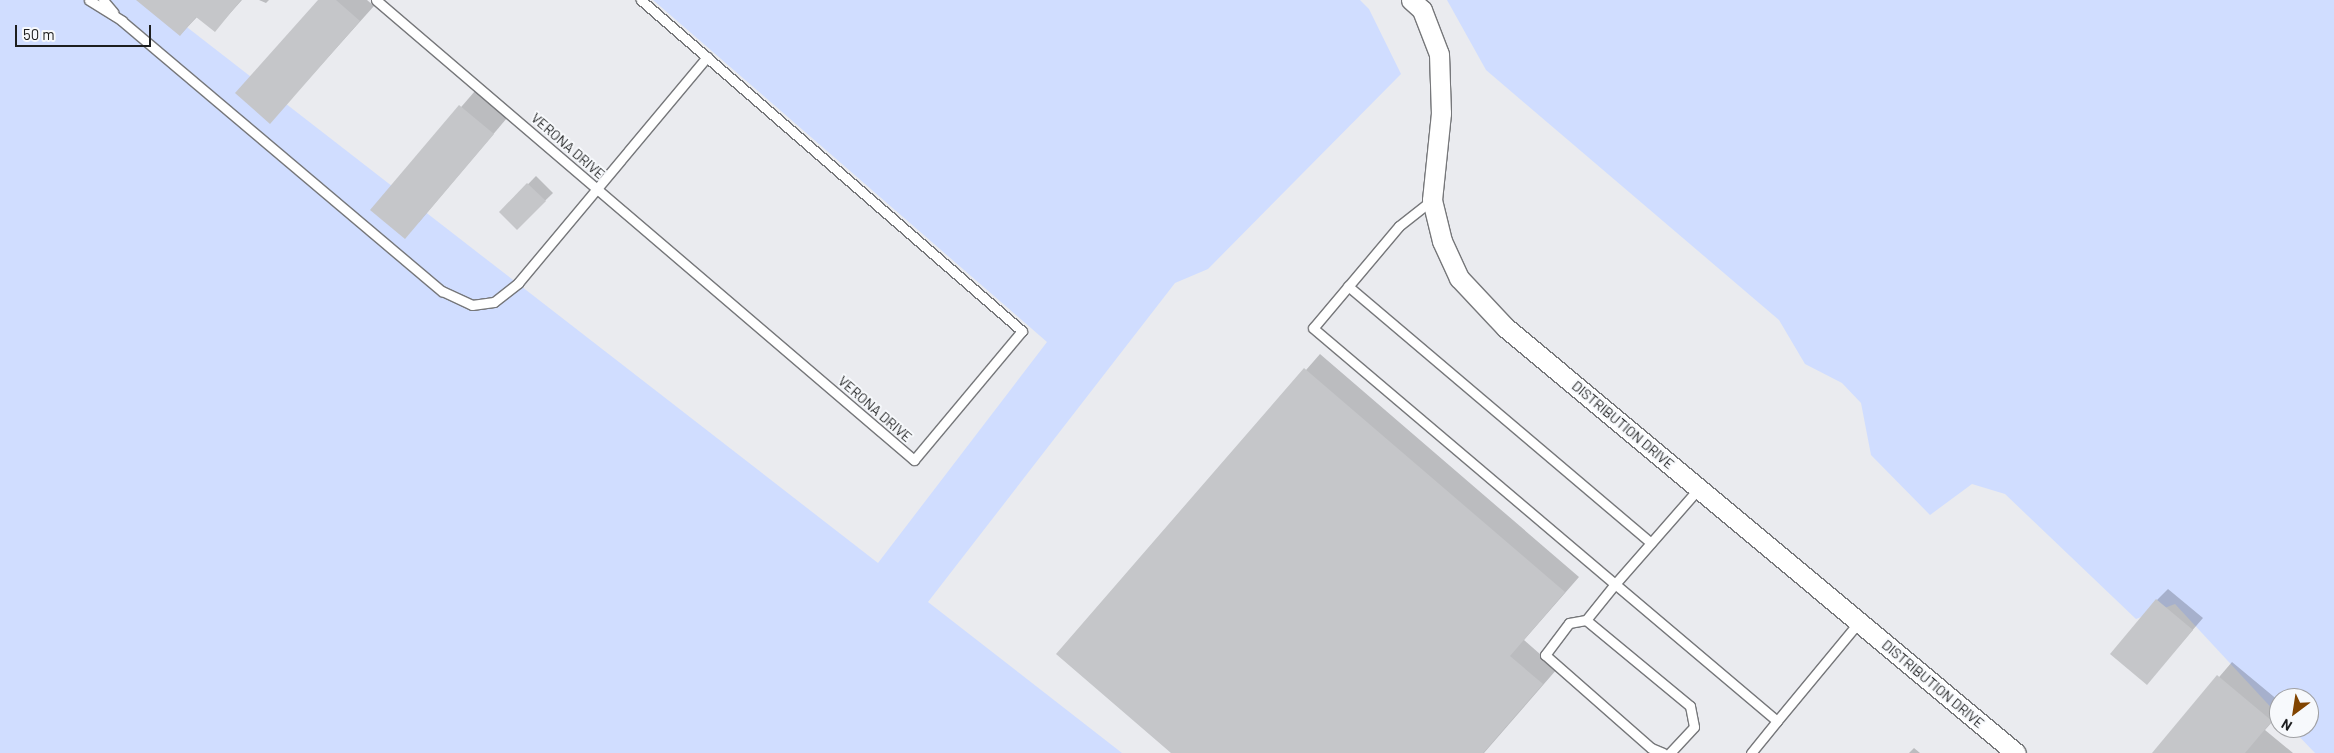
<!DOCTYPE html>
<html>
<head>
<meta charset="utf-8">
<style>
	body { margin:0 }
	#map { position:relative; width:2334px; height:753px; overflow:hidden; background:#eaebef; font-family:Barlow,sans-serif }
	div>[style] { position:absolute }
	.green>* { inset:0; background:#d0ddff }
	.shadow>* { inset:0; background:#0003 }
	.building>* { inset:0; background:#c5c6c9 }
	.roads { filter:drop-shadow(1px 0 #76777a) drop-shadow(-1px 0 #76777a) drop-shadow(0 1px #76777a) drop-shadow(0 -1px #76777a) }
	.lane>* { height:9px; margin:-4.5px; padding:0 4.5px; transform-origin:4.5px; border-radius:4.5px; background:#fff }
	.street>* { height:19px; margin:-9.5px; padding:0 9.5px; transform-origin:9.5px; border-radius:9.5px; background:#fff }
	span { translate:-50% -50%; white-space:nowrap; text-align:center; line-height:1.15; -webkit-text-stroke:4px #f7f9fc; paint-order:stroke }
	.street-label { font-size:14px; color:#1d1e1f }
	.north { position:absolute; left:2269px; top:688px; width:50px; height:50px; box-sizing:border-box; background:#f7f9fc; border:1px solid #a0a1a4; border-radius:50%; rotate:211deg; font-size:14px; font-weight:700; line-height:20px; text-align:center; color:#1d1e1f }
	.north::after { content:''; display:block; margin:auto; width:18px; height:22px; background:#814400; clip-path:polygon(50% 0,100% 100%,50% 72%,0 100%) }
	.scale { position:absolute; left:15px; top:25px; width:136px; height:22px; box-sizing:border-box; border:2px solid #1d1e1f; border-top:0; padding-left:6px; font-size:15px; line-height:18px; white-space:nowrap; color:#1d1e1f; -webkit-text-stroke:4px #f7f9fc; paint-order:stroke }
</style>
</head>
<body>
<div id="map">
	<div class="green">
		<i style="clip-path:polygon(0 0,152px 0,878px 563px,1047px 342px,653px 0,1360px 0,1369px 9px,1401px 74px,1208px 269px,1175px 283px,928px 602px,1122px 753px,0 753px)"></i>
		<i style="clip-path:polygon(1447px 0,2334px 0,2334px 753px,2315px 753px,2291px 728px,2309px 728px,2309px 698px,2279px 698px,2279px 716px,2175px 604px,2136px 619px,2005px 494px,1972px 484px,1930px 515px,1871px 455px,1861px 403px,1842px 383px,1805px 364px,1779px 320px,1486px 70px)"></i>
	</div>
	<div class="shadow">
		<i style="clip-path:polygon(138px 0,242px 0,215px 30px,198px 16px,180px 35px)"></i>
		<i style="clip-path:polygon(259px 0,269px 0,266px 3px)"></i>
		<i style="clip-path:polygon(319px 0,367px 0,374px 6px,270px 122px)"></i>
		<i style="clip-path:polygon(475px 91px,507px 118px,419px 222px,372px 210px)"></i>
		<i style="clip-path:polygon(536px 176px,553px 193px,517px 228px,501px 212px)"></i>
		<i style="clip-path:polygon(1320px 354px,1579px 577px,1524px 640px,1557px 669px,1484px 753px,1173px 753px,1058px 654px)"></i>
		<i style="clip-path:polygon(2168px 589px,2203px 618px,2147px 683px,2157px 600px)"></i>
		<i style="clip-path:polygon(2232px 662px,2279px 701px,2279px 714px,2265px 730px,2293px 753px,2154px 753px)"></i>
		<i style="clip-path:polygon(1914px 748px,1920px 753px,1909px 753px)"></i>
	</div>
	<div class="building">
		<i style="clip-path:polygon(136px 0,241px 0,215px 32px,196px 17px,180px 36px)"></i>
		<i style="clip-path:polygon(318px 0,336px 0,360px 21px,270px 124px,235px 93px)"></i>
		<i style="clip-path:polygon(459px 105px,494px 134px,405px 239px,370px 210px)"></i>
		<i style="clip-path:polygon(527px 183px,546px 201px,517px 230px,499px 212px)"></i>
		<i style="clip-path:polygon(1304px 368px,1565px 592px,1510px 656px,1543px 684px,1483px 753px,1171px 753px,1056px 654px)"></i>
		<i style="clip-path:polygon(2156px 599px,2193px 630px,2147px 685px,2110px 654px)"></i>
		<i style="clip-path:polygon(2217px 675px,2272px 721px,2245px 753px,2152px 753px)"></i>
	</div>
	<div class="roads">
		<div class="lane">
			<i style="left:89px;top:0;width:39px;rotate:32deg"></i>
			<i style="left:122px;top:21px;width:419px;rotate:40.2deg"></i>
			<i style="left:442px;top:291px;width:33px;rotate:25deg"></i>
			<i style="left:472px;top:305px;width:22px;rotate:-8deg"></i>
			<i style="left:494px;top:302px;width:31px;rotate:-38deg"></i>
			<i style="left:518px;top:283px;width:295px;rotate:-50.1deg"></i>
			<i style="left:103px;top:0;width:16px;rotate:50deg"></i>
			<i style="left:376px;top:0;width:708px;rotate:40.53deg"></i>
			<i style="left:914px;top:460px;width:168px;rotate:-50.1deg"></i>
			<i style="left:1022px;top:331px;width:505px;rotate:-139.02deg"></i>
			<i style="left:1432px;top:200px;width:42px;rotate:141.8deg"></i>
			<i style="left:1399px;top:226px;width:133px;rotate:130.1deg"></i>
			<i style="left:1313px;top:328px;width:396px;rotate:40.3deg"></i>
			<i style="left:1615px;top:584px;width:128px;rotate:-48.8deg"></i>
			<i style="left:1348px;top:286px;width:397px;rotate:40.3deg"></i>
			<i style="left:1586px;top:620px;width:135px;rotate:39.6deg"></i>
			<i style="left:1690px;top:706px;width:21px;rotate:79deg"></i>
			<i style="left:1694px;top:727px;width:35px;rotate:133deg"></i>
			<i style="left:1663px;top:753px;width:13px;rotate:-157deg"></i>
			<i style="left:1651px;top:748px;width:141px;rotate:-138.7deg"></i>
			<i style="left:1545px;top:655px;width:40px;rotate:-53deg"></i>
			<i style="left:1569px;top:623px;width:17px;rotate:-10deg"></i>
			<i style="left:1586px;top:620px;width:46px;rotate:-51.1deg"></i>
			<i style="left:1615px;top:584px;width:212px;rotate:40.2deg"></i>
			<i style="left:1777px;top:721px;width:129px;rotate:-50.4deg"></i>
			<i style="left:1751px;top:753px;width:41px;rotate:-50.9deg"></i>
		</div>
		<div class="street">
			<i style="left:1411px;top:0;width:15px;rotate:42deg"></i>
			<i style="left:1422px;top:10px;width:47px;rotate:68.9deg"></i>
			<i style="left:1439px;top:54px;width:59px;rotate:88.1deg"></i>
			<i style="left:1441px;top:113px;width:87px;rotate:95.9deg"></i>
			<i style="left:1432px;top:200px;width:42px;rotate:76.3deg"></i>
			<i style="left:1442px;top:241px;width:41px;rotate:65.3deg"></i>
			<i style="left:1459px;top:278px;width:67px;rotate:46.8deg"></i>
			<i style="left:1505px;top:327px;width:665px;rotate:39.82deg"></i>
		</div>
	</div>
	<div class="street-label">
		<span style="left:568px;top:146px;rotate:41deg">VERONA DRIVE</span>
		<span style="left:875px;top:409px;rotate:41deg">VERONA DRIVE</span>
		<span style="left:1623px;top:425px;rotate:40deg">DISTRIBUTION DRIVE</span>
		<span style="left:1933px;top:684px;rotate:40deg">DISTRIBUTION DRIVE</span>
	</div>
	<div class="north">N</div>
	<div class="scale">50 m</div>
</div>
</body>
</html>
